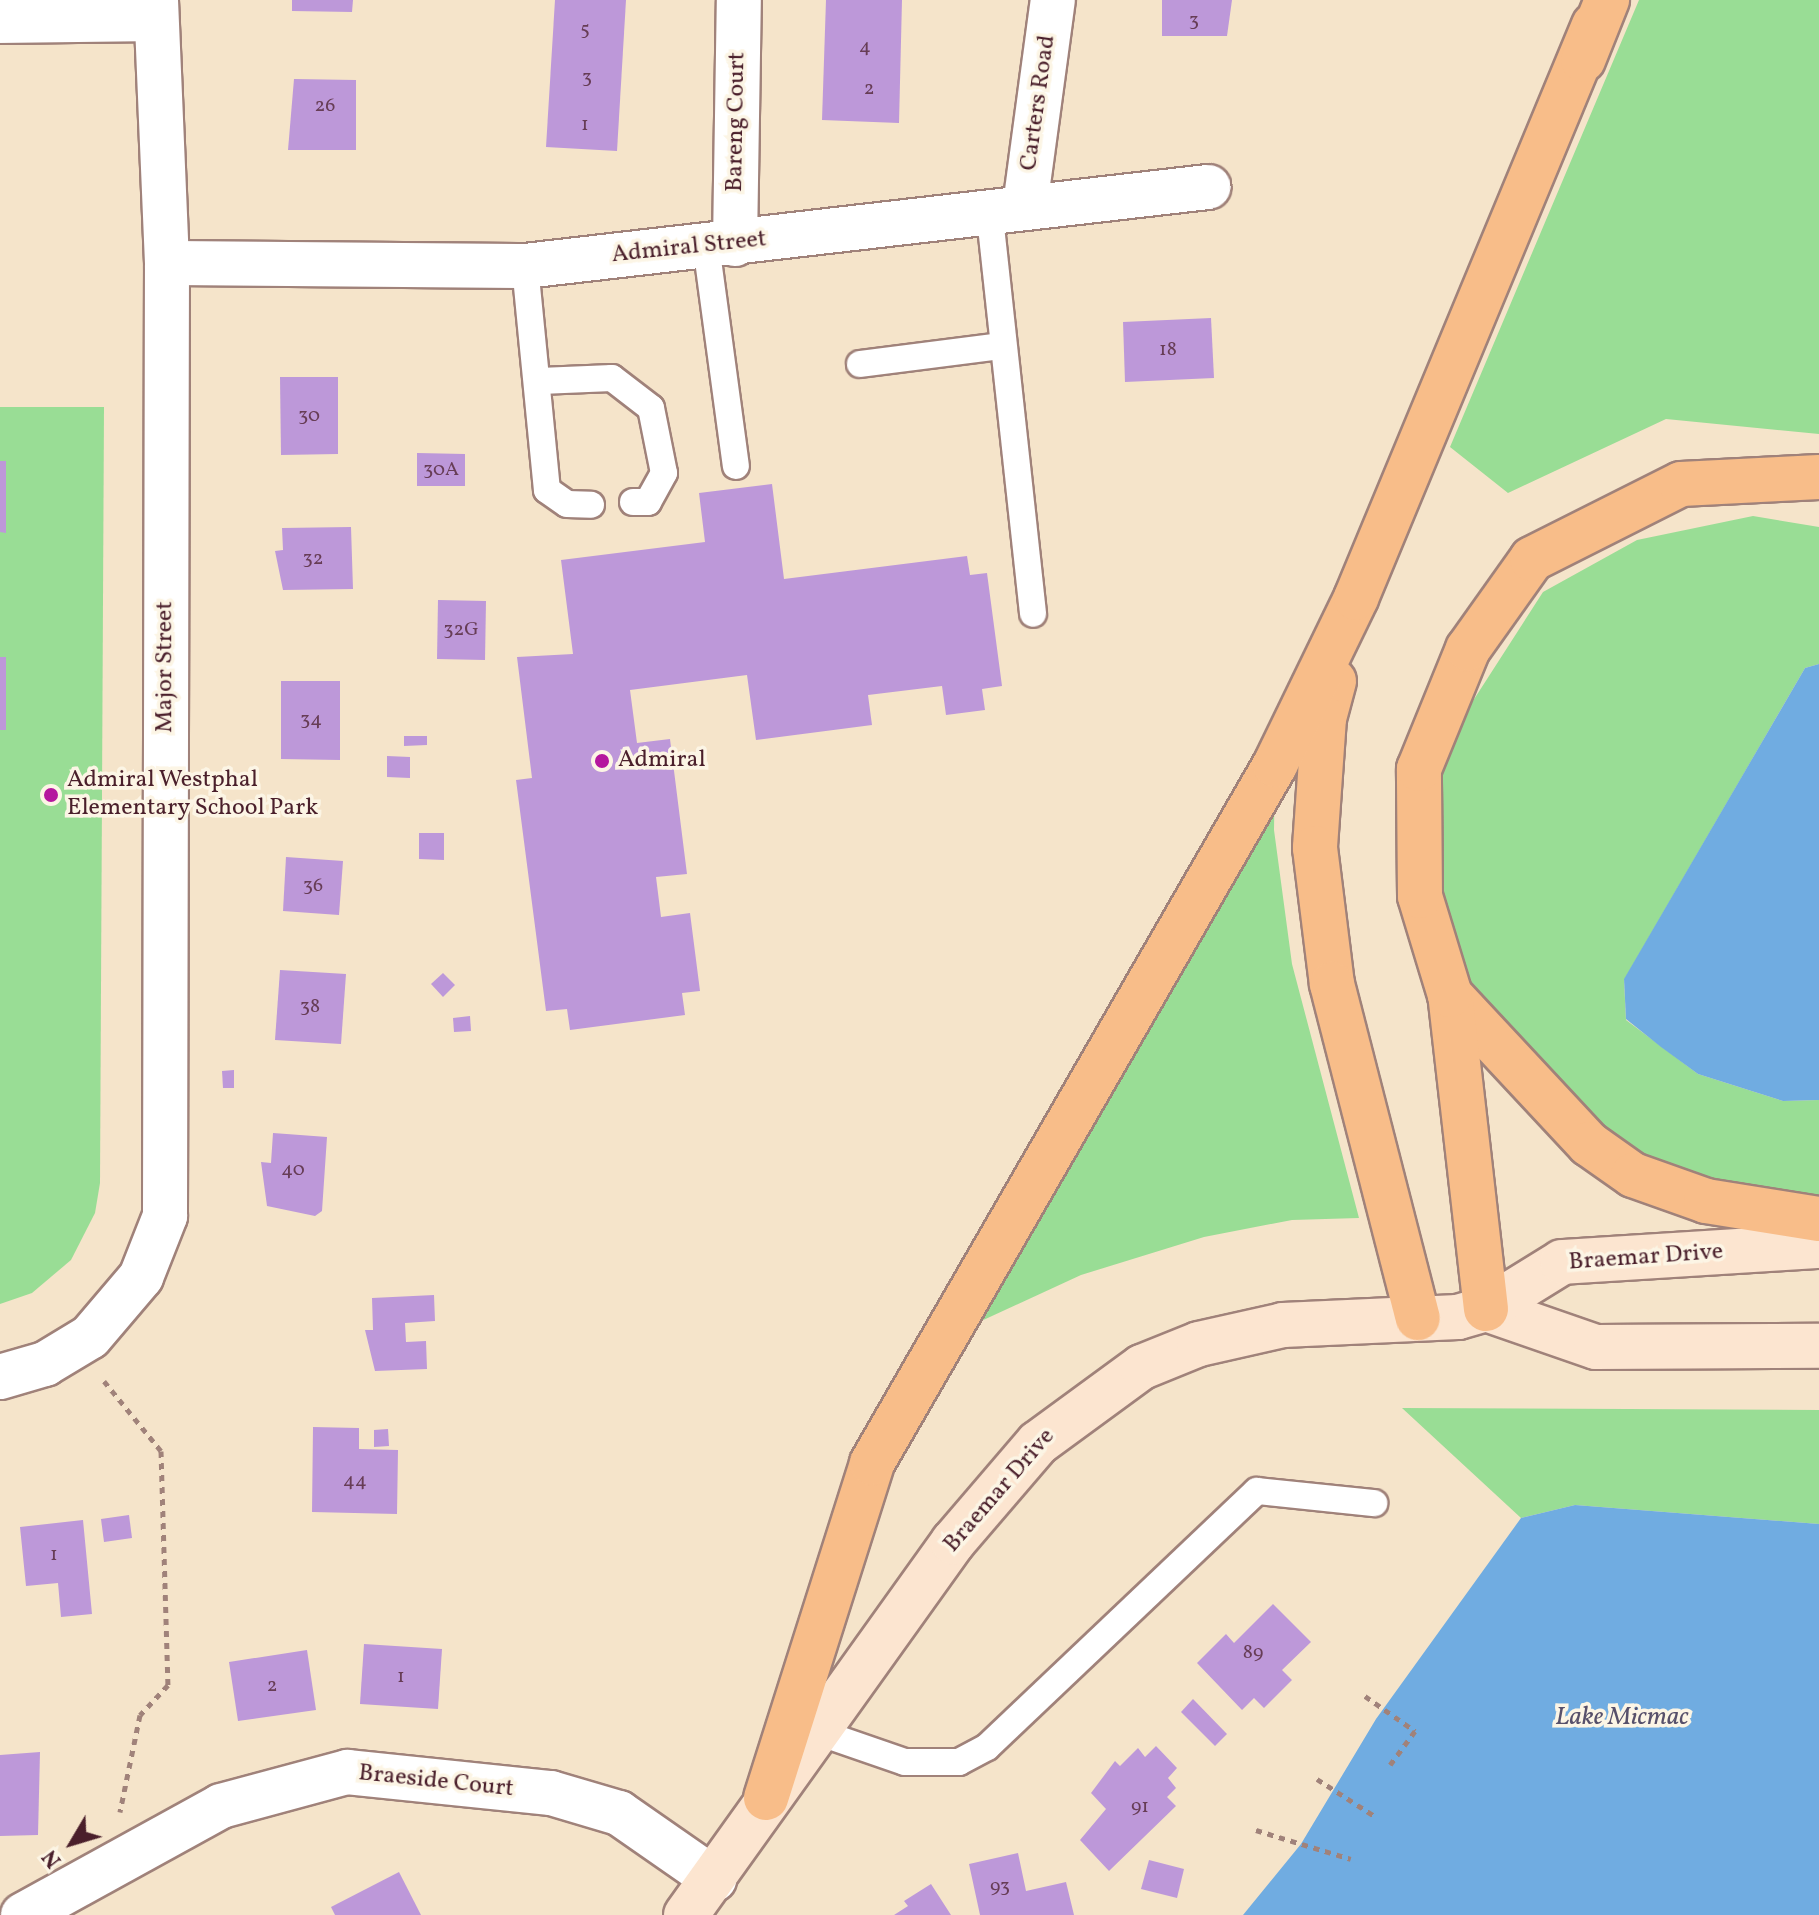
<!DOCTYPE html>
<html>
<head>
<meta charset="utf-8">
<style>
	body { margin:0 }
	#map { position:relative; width:1819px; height:1915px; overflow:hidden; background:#f5e4ca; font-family:Vollkorn,serif }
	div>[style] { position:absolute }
	.green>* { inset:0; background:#99dd95 }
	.water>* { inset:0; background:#70ace1 }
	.building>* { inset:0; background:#bd98d9 }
	.path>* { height:5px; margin-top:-2.5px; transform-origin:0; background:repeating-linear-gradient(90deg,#a0827a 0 6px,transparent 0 12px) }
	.roads { filter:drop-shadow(2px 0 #a0827a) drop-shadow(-2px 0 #a0827a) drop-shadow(0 2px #a0827a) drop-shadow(0 -2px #a0827a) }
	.lane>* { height:26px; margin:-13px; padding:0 13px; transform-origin:13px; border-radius:13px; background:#fff }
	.street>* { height:44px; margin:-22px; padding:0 22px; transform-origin:22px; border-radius:22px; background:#fff }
	.secondary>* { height:44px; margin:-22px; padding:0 22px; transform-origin:22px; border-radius:22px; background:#fce5d0 }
	.primary>* { height:44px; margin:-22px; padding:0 22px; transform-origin:22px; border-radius:22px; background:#f8bd89 }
	.highway>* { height:44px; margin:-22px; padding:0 22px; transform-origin:22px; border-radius:22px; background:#f8bd89 }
	.dots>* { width:22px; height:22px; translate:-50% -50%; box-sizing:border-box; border:4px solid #fcf5e5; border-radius:50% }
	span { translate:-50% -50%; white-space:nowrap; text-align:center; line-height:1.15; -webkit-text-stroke:7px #fcf5e5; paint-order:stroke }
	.number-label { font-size:20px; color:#673d56 }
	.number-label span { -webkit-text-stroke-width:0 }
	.street-label { font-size:24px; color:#4a1f2b }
	.poi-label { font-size:24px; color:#4a1f2b }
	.left { translate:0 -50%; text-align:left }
	.water-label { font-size:26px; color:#57506b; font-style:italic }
	.north { position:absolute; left:32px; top:1803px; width:80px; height:80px; -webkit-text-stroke:6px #fcf5e5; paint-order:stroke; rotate:232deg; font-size:22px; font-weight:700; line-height:32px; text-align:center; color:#4a1f2b }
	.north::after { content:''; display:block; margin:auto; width:28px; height:36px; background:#4a1f2b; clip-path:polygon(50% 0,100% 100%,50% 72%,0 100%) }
</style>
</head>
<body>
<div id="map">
	<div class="green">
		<i style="clip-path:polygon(1639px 0,1819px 0,1819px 434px,1666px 419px,1508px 493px,1450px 447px)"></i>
		<i style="clip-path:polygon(0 407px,104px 407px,100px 1183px,95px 1213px,71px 1260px,32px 1293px,0 1304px)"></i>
		<i style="clip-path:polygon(1753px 516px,1819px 527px,1819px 664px,1805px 668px,1624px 980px,1626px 1020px,1698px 1074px,1783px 1101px,1819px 1100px,1819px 1198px,1659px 1184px,1474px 1030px,1435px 904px,1442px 749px,1543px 592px,1637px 540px)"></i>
		<i style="clip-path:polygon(1265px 735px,1275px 765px,1274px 830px,1292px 964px,1359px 1218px,1292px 1220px,1204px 1237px,1081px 1275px,979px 1322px,1160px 968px)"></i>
		<i style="clip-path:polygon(1402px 1408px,1819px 1410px,1819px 1524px,1575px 1505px,1521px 1518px)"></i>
	</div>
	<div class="water">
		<i style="clip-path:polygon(1819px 664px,1819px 1100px,1783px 1101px,1698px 1074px,1661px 1047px,1626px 1019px,1624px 979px,1805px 668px)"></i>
		<i style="clip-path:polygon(1575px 1505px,1819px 1524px,1819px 1915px,1243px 1915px,1301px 1844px,1376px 1719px,1521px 1518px)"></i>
	</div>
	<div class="building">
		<i style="clip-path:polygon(292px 0,353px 0,352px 12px,292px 11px)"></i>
		<i style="clip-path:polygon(555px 0,626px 0,617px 151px,546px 147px)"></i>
		<i style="clip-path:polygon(826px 0,902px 0,899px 123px,822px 120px)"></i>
		<i style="clip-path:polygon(1162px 0,1232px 0,1227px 36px,1162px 36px)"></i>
		<i style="clip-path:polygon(294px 79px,356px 80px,356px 150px,288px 150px)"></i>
		<i style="clip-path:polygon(1211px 318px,1214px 378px,1125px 382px,1123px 322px)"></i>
		<i style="clip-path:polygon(280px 377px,338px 377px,338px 454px,281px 455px)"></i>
		<i style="clip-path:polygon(417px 453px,465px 454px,465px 486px,417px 486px)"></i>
		<i style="clip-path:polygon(0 461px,6px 461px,6px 533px,0 532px)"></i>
		<i style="clip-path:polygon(772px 484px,784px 579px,967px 556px,970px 575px,987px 573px,1002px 686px,982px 689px,985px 710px,946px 715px,942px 686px,868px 695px,872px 725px,756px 740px,747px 675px,630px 690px,637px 743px,670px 739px,687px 874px,656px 877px,661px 917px,690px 913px,700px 991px,682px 993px,685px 1015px,570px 1030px,567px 1009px,546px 1011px,516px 780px,532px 778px,517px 657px,573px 654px,561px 560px,705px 542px,699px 493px)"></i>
		<i style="clip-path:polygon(351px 527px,353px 589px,283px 590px,275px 551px,283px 550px,282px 528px)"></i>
		<i style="clip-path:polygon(438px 600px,486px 601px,485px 660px,437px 659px)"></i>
		<i style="clip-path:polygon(0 657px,6px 657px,6px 730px,0 730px)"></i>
		<i style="clip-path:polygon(281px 681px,340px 681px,340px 760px,281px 759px)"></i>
		<i style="clip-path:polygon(404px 736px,427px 736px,427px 745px,404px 746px)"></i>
		<i style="clip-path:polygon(387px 756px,410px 757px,410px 778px,387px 777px)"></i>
		<i style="clip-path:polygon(419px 833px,444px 833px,444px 860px,419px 859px)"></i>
		<i style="clip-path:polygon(286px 857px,343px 861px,339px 915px,283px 911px)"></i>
		<i style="clip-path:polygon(280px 970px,346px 974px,341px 1044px,275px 1040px)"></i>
		<i style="clip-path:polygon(443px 973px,455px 985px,443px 997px,431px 984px)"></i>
		<i style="clip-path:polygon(470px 1016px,471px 1031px,454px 1032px,453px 1018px)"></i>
		<i style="clip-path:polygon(234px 1070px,234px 1088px,223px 1088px,222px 1071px)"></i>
		<i style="clip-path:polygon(273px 1133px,327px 1137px,322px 1211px,315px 1216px,267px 1206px,261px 1162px,271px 1163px)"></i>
		<i style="clip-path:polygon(434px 1295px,435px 1321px,405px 1323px,406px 1342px,426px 1341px,427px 1369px,375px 1371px,365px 1330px,373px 1330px,372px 1298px)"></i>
		<i style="clip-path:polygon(313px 1427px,359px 1428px,359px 1449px,398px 1450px,397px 1514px,312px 1512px)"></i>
		<i style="clip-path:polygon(388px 1429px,389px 1446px,374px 1447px,374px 1430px)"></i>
		<i style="clip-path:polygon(129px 1515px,132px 1538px,104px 1542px,101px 1519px)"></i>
		<i style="clip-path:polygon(83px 1520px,92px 1614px,61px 1617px,58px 1583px,26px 1586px,20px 1527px)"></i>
		<i style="clip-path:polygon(1273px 1604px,1311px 1642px,1282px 1670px,1292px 1680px,1264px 1708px,1254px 1698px,1242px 1710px,1197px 1663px,1226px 1634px,1234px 1643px)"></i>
		<i style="clip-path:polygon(364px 1644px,442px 1649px,438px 1709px,360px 1704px)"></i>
		<i style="clip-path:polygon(307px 1650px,316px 1710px,238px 1721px,229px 1662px)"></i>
		<i style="clip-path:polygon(1193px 1699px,1227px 1734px,1215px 1746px,1181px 1712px)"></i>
		<i style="clip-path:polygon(1156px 1746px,1177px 1768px,1168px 1778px,1176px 1788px,1167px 1797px,1176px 1806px,1109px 1871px,1080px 1840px,1106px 1809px,1091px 1793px,1115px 1761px,1120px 1766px,1138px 1748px,1145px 1757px)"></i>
		<i style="clip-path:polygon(40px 1752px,38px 1835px,0 1836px,0 1755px)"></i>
		<i style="clip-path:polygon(1018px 1853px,1026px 1891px,1066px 1882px,1074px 1915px,980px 1915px,969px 1864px)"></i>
		<i style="clip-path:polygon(1149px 1860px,1184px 1869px,1177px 1898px,1141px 1889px)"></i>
		<i style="clip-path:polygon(399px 1872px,421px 1915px,335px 1915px,331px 1907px)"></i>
		<i style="clip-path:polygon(931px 1884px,951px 1915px,894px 1915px,908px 1906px,904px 1901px)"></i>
	</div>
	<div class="path">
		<i style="left:104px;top:1381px;width:90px;rotate:50.8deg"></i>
		<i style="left:161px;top:1451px;width:234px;rotate:88.3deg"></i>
		<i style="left:168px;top:1685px;width:41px;rotate:133deg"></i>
		<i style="left:140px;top:1715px;width:99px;rotate:101.7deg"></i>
		<i style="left:1365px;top:1696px;width:61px;rotate:35deg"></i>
		<i style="left:1415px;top:1731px;width:42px;rotate:126.3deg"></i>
		<i style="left:1317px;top:1779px;width:70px;rotate:32.8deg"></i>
		<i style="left:1256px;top:1830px;width:99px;rotate:17deg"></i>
	</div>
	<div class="roads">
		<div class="lane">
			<i style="left:989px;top:208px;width:408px;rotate:83.8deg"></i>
			<i style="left:706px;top:245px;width:223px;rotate:82.3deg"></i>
			<i style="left:525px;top:266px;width:225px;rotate:84.4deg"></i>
			<i style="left:547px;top:490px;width:24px;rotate:35deg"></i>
			<i style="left:567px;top:504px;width:24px;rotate:2deg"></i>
			<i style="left:860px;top:364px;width:142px;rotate:-7.3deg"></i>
			<i style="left:540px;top:381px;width:72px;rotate:-2.4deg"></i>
			<i style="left:612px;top:378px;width:49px;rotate:37.6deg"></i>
			<i style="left:651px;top:408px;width:66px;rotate:78.7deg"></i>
			<i style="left:664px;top:473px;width:33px;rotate:119deg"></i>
			<i style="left:648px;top:502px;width:15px;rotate:180deg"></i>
			<i style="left:815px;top:1731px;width:95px;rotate:19deg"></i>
			<i style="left:905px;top:1762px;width:54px"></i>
			<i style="left:959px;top:1762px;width:32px;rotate:-28deg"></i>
			<i style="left:987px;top:1747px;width:372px;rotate:-43.5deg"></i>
			<i style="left:1257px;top:1491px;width:118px;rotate:5.9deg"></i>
		</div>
		<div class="street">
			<i style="left:0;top:21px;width:156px;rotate:-0.7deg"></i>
			<i style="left:1025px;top:206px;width:208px;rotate:-82.3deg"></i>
			<i style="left:735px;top:244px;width:244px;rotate:-89.1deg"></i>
			<i style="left:167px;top:263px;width:358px;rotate:0.5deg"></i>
			<i style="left:525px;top:266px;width:688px;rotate:-6.6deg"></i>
			<i style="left:0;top:1377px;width:47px;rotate:-16.1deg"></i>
			<i style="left:45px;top:1364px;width:52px;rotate:-31deg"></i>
			<i style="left:90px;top:1337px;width:79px;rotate:-49.6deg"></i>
			<i style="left:141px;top:1277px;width:66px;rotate:-68.5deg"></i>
			<i style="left:165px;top:1216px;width:953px;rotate:-89.88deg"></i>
			<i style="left:167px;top:263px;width:263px;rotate:-92.4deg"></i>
			<i style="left:23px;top:1915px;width:226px;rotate:-28.8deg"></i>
			<i style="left:221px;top:1806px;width:131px;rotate:-15.1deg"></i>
			<i style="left:347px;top:1772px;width:205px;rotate:5.9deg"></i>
			<i style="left:551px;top:1793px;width:71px;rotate:16.4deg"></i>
			<i style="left:619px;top:1813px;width:116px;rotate:34.8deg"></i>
		</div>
		<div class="secondary">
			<i style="left:1486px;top:1309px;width:116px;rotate:19.1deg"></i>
			<i style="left:1596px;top:1347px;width:223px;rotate:-0.3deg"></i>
			<i style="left:686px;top:1915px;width:459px;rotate:-54.4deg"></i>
			<i style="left:953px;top:1542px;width:130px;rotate:-49.4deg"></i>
			<i style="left:1038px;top:1443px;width:129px;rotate:-36.2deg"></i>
			<i style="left:1142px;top:1367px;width:61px;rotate:-22deg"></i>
			<i style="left:1199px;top:1344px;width:86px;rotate:-12.7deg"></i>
			<i style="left:1283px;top:1325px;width:175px;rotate:-2.6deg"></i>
			<i style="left:1458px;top:1317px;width:29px;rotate:-16deg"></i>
			<i style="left:1486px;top:1309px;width:89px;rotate:-31.7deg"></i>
			<i style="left:1562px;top:1262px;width:257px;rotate:-3.6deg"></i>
		</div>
		<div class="primary">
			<i style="left:1334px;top:681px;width:38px;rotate:105deg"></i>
			<i style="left:1324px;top:718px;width:130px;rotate:94deg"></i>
			<i style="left:1315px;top:848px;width:137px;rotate:82.9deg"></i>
			<i style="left:1332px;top:984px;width:345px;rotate:75.6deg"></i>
			<i style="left:766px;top:1798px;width:351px;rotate:-72.4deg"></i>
			<i style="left:872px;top:1463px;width:806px;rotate:-60deg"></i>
			<i style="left:1275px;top:765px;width:186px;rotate:-64.1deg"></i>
			<i style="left:1356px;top:598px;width:620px;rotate:-67.44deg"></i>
		</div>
		<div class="highway">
			<i style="left:1583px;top:60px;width:65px;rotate:-68.2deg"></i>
			<i style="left:1450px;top:995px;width:204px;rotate:47deg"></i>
			<i style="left:1589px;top:1144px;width:54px;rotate:35.2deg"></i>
			<i style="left:1633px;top:1175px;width:77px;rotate:19.6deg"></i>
			<i style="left:1706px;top:1201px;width:114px;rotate:9.1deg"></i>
			<i style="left:1486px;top:1309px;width:316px;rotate:-96.5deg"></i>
			<i style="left:1450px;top:995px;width:103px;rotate:-106.9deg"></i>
			<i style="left:1420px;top:896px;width:127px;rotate:-90.5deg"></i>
			<i style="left:1419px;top:769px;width:130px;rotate:-67.8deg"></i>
			<i style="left:1468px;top:649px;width:110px;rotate:-54.6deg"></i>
			<i style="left:1532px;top:559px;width:167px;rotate:-26.7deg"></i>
			<i style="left:1681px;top:484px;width:138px;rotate:-2.9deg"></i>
		</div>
	</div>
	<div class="dots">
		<i style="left:602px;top:761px;background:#b5179e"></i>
		<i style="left:51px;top:795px;background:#b5179e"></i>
	</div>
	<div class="number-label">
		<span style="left:1194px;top:21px">3</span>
		<span style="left:585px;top:30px">5</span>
		<span style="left:865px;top:47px">4</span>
		<span style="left:587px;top:78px">3</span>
		<span style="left:869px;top:89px">2</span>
		<span style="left:325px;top:106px">26</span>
		<span style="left:585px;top:125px">1</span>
		<span style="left:1168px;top:350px">18</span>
		<span style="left:309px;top:416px">30</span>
		<span style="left:441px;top:470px">30A</span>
		<span style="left:313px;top:559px">32</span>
		<span style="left:461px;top:630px">32G</span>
		<span style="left:311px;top:720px">34</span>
		<span style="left:313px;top:886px">36</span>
		<span style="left:310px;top:1007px">38</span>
		<span style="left:293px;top:1170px">40</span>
		<span style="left:355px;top:1481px">44</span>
		<span style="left:54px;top:1555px">1</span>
		<span style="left:1253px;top:1653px">89</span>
		<span style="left:401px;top:1677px">1</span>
		<span style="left:272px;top:1686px">2</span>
		<span style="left:1140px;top:1807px">91</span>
		<span style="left:1000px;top:1887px">93</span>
	</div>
	<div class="street-label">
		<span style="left:1039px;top:103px;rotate:-82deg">Carters Road</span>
		<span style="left:737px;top:122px;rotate:-89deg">Bareng Court</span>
		<span style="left:689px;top:248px;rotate:-6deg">Admiral Street</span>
		<span style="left:166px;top:667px;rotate:-90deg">Major Street</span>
		<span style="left:1646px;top:1258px;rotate:-4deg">Braemar Drive</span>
		<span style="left:1000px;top:1491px;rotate:-49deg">Braemar Drive</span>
		<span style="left:436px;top:1782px;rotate:6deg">Braeside Court</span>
	</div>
	<div class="poi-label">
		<span class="left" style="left:618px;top:761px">Admiral</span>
		<span class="left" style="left:67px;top:795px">Admiral Westphal<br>Elementary School Park</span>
	</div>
	<div class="water-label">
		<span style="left:1622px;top:1718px">Lake Micmac</span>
	</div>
	<div class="north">N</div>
</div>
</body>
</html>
